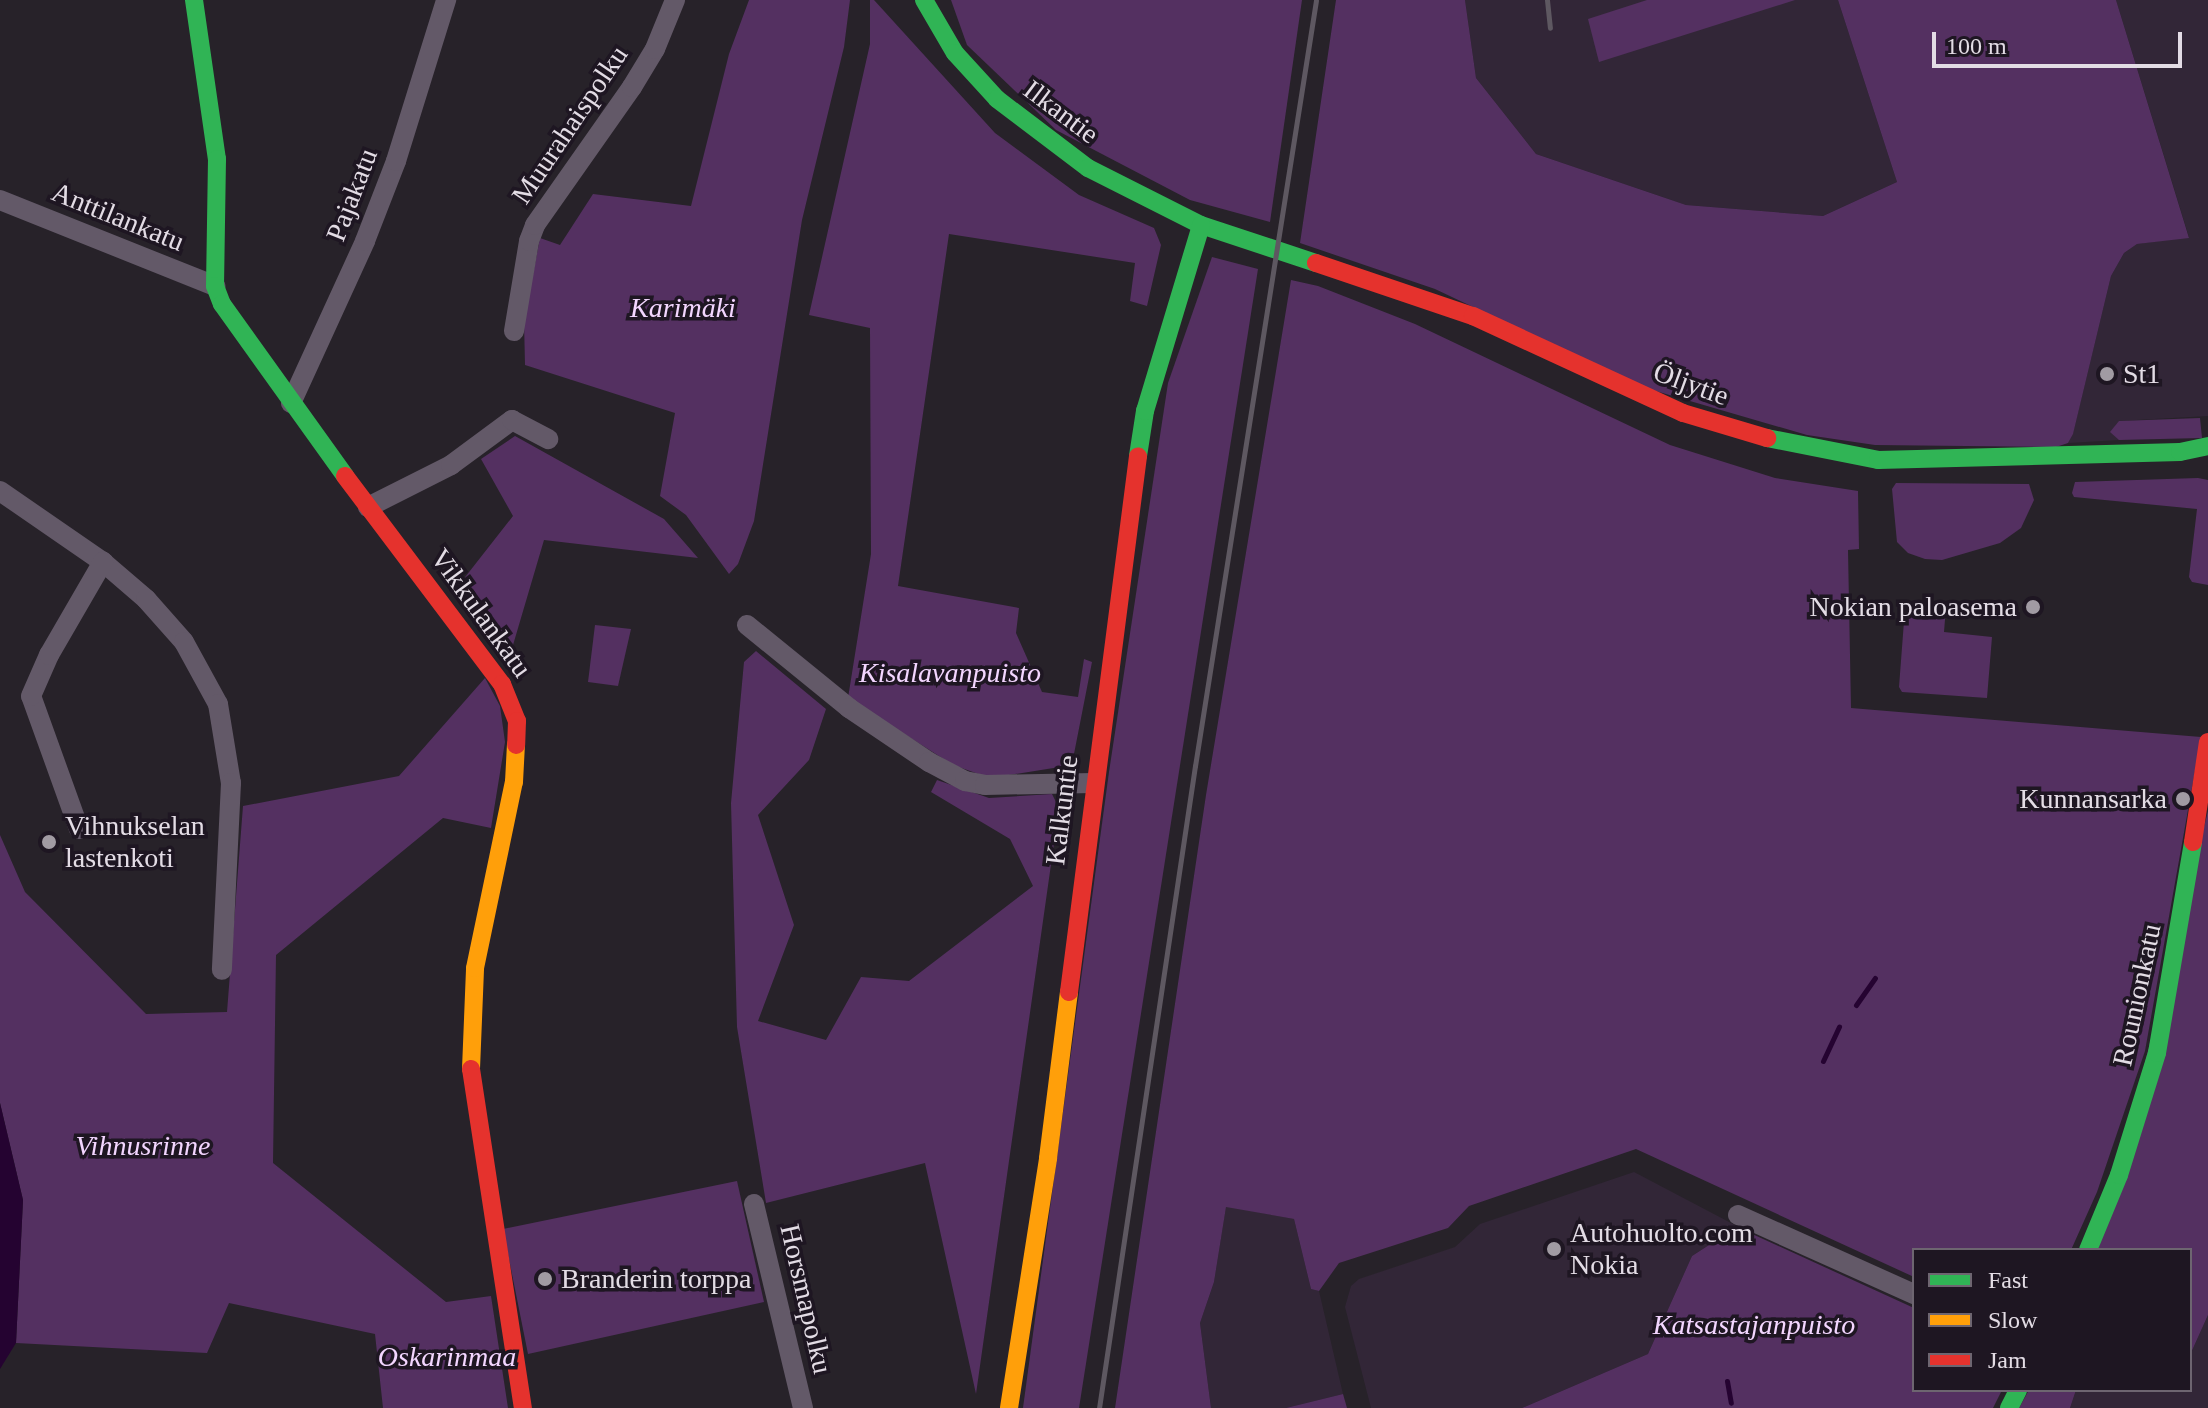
<!DOCTYPE html>
<html>
<head>
<meta charset="utf-8">
<style>
	body { margin:0 }
	#map { position:relative; width:2208px; height:1408px; overflow:hidden; background:#272229; font-family:"Times New Roman",serif }
	div>[style] { position:absolute }
	.built>* { inset:0; background:#322637 }
	.green>* { inset:0; background:#543061 }
	.water>* { inset:0; background:#250331 }
	.stream>* { height:5px; margin:-2.5px; padding:0 2.5px; transform-origin:2.5px; border-radius:2.5px; background:#250331 }
	.street>* { height:20px; margin:-10px; padding:0 10px; transform-origin:10px; border-radius:10px; background:#635968 }
	.fast>* { height:18px; margin:-9px; padding:0 9px; transform-origin:9px; border-radius:9px; background:#30b455 }
	.slow>* { height:18px; margin:-9px; padding:0 9px; transform-origin:9px; border-radius:9px; background:#ff9f0a }
	.jam>* { height:18px; margin:-9px; padding:0 9px; transform-origin:9px; border-radius:9px; background:#e5322d }
	.rail>* { height:5px; margin:-2.5px; padding:0 2.5px; transform-origin:2.5px; border-radius:2.5px; background:#5e5861 }
	.dots>* { width:22px; height:22px; translate:-50% -50%; box-sizing:border-box; border:4px solid #1e1622; border-radius:50% }
	span { translate:-50% -50%; white-space:nowrap; text-align:center; line-height:1.15; -webkit-text-stroke:7px #1e1622; paint-order:stroke }
	.street-label { font-size:28px; color:#e3dce5 }
	.park-label { font-size:28px; color:#f3d6ff; font-style:italic }
	.poi-label { font-size:28px; color:#e3dce5 }
	.left { translate:0 -50%; text-align:left }
	.right { translate:-100% -50%; text-align:right }
	.legend { position:absolute; left:1912px; top:1248px; width:280px; height:144px; box-sizing:border-box; background:#1e1622; border:2px solid #6d6570; margin:0; padding:10px 14px; list-style:none; font-size:24px; color:#e3dce5 }
	.legend li { display:flex; align-items:center; gap:16px; height:40px }
	.legend b { width:40px; border:2px solid #6d6570 }
	.scale { position:absolute; left:1932px; top:32px; width:250px; height:36px; box-sizing:border-box; border:4px solid #e3dce5; border-top:0; padding-left:10px; font-size:24px; line-height:28px; white-space:nowrap; color:#e3dce5; -webkit-text-stroke:6px #1e1622; paint-order:stroke }
</style>
</head>
<body>
<div id="map">
	<div class="built">
		<i style="clip-path:polygon(1465px 0,1838px 0,1897px 182px,1823px 216px,1686px 205px,1536px 154px,1476px 78px)"></i>
		<i style="clip-path:polygon(2116px 0,2208px 0,2208px 416px,2119px 421px,2119px 440px,2068px 443px,2073px 433px,2111px 276px,2124px 253px,2137px 244px,2189px 237px)"></i>
		<i style="clip-path:polygon(1634px 1172px,1750px 1233px,1723px 1236px,1692px 1256px,1648px 1354px,1522px 1408px,1371px 1408px,1345px 1307px,1351px 1286px,1359px 1279px,1455px 1247px,1480px 1224px)"></i>
		<i style="clip-path:polygon(1226px 1206px,1294px 1219px,1311px 1289px,1319px 1291px,1343px 1394px,1286px 1408px,1211px 1408px,1200px 1323px,1214px 1282px)"></i>
		<i style="clip-path:polygon(2208px 1315px,2208px 1408px,2070px 1408px,2076px 1390px,2190px 1390px,2190px 1355px)"></i>
	</div>
	<div class="green">
		<i style="clip-path:polygon(749px 0,850px 0,844px 47px,802px 220px,754px 521px,738px 564px,729px 574px,686px 515px,660px 496px,675px 413px,525px 365px,524px 321px,540px 238px,560px 245px,593px 194px,691px 206px,729px 54px)"></i>
		<i style="clip-path:polygon(870px 0,874px 0,995px 133px,1079px 195px,1154px 228px,1161px 245px,1147px 306px,1130px 301px,1135px 263px,949px 234px,898px 586px,1019px 608px,1016px 633px,1042px 692px,1078px 697px,1084px 659px,1092px 662px,1073px 759px,1066px 766px,990px 778px,953px 765px,848px 698px,871px 554px,870px 328px,809px 315px,870px 44px)"></i>
		<i style="clip-path:polygon(951px 0,1302px 0,1270px 222px,1190px 200px,1056px 130px,967px 45px)"></i>
		<i style="clip-path:polygon(1336px 0,1465px 0,1476px 78px,1536px 154px,1686px 205px,1823px 216px,1897px 182px,1838px 0,2116px 0,2189px 238px,2137px 244px,2124px 253px,2111px 276px,2073px 434px,2068px 443px,2056px 447px,1875px 445px,1807px 435px,1642px 387px,1435px 289px,1300px 243px)"></i>
		<i style="clip-path:polygon(1647px 0,1795px 0,1599px 62px,1588px 19px)"></i>
		<i style="clip-path:polygon(1212px 257px,1258px 269px,1079px 1408px,1023px 1408px,1109px 772px,1168px 383px)"></i>
		<i style="clip-path:polygon(1291px 280px,1318px 286px,1415px 324px,1670px 445px,1775px 478px,1858px 491px,1859px 549px,1848px 550px,1851px 708px,2201px 737px,2145px 1051px,2097px 1192px,2071px 1250px,1914px 1250px,1914px 1277px,1636px 1149px,1469px 1206px,1448px 1228px,1339px 1263px,1319px 1291px,1311px 1289px,1294px 1219px,1226px 1207px,1214px 1282px,1200px 1323px,1211px 1408px,1115px 1408px,1206px 795px)"></i>
		<i style="clip-path:polygon(2200px 418px,2202px 438px,2119px 440px,2110px 432px,2119px 421px)"></i>
		<i style="clip-path:polygon(515px 436px,664px 519px,698px 558px,544px 540px,508px 662px,455px 590px,513px 516px,481px 459px)"></i>
		<i style="clip-path:polygon(2198px 478px,2208px 480px,2208px 585px,2192px 582px,2189px 577px,2197px 509px,2074px 497px,2072px 493px,2075px 482px)"></i>
		<i style="clip-path:polygon(1896px 483px,2029px 484px,2034px 500px,2021px 528px,2000px 543px,1942px 560px,1925px 559px,1908px 553px,1897px 542px,1892px 489px)"></i>
		<i style="clip-path:polygon(1908px 605px,1946px 607px,1944px 632px,1992px 637px,1987px 698px,1902px 692px,1899px 687px,1905px 608px)"></i>
		<i style="clip-path:polygon(595px 625px,631px 629px,618px 686px,588px 682px)"></i>
		<i style="clip-path:polygon(756px 651px,826px 709px,809px 760px,758px 815px,794px 925px,758px 1021px,826px 1040px,861px 977px,909px 981px,1033px 886px,1010px 839px,931px 792px,937px 780px,989px 798px,1052px 794px,1059px 808px,976px 1394px,925px 1163px,766px 1203px,737px 1027px,731px 803px,744px 662px)"></i>
		<i style="clip-path:polygon(485px 678px,500px 706px,505px 742px,491px 828px,443px 818px,276px 955px,273px 1163px,446px 1302px,491px 1296px,508px 1408px,383px 1408px,375px 1334px,229px 1303px,207px 1353px,16px 1343px,23px 1200px,0 1103px,0 835px,25px 892px,146px 1014px,227px 1012px,243px 806px,399px 776px)"></i>
		<i style="clip-path:polygon(2208px 811px,2208px 1315px,2190px 1355px,2190px 1250px,2098px 1250px)"></i>
		<i style="clip-path:polygon(737px 1181px,764px 1302px,528px 1354px,503px 1229px)"></i>
		<i style="clip-path:polygon(1750px 1233px,1914px 1308px,1914px 1390px,2002px 1390px,1993px 1408px,1522px 1408px,1648px 1354px,1692px 1256px,1723px 1236px)"></i>
		<i style="clip-path:polygon(2029px 1390px,2076px 1390px,2070px 1408px,2019px 1408px)"></i>
		<i style="clip-path:polygon(1343px 1394px,1347px 1408px,1286px 1408px)"></i>
	</div>
	<div class="water">
		<i style="clip-path:polygon(0 1103px,23px 1200px,16px 1343px,0 1369px)"></i>
	</div>
	<div class="stream">
		<i style="left:1856px;top:1005px;width:33px;rotate:-55deg"></i>
		<i style="left:1823px;top:1061px;width:38px;rotate:-65deg"></i>
		<i style="left:1727px;top:1381px;width:22px;rotate:80deg"></i>
	</div>
	<div class="street">
		<i style="left:0;top:200px;width:232px;rotate:21.8deg"></i>
		<i style="left:514px;top:331px;width:91px;rotate:-80.5deg"></i>
		<i style="left:529px;top:241px;width:17px;rotate:-69deg"></i>
		<i style="left:535px;top:225px;width:169px;rotate:-54.9deg"></i>
		<i style="left:632px;top:87px;width:44px;rotate:-58.8deg"></i>
		<i style="left:655px;top:49px;width:53px;rotate:-67.8deg"></i>
		<i style="left:291px;top:403px;width:178px;rotate:-65.4deg"></i>
		<i style="left:365px;top:241px;width:86px;rotate:-68.8deg"></i>
		<i style="left:396px;top:161px;width:169px;rotate:-72.7deg"></i>
		<i style="left:0;top:491px;width:125px;rotate:34.6deg"></i>
		<i style="left:103px;top:562px;width:57px;rotate:40.7deg"></i>
		<i style="left:146px;top:599px;width:57px;rotate:48.5deg"></i>
		<i style="left:184px;top:642px;width:71px;rotate:61.3deg"></i>
		<i style="left:218px;top:704px;width:80px;rotate:80.7deg"></i>
		<i style="left:231px;top:783px;width:187px;rotate:92.8deg"></i>
		<i style="left:368px;top:507px;width:93px;rotate:-26.8deg"></i>
		<i style="left:451px;top:465px;width:76px;rotate:-36.4deg"></i>
		<i style="left:512px;top:420px;width:41px;rotate:27.8deg"></i>
		<i style="left:747px;top:625px;width:132px;rotate:39.1deg"></i>
		<i style="left:849px;top:708px;width:97px;rotate:34deg"></i>
		<i style="left:929px;top:762px;width:41px;rotate:27.8deg"></i>
		<i style="left:965px;top:781px;width:20px;rotate:11deg"></i>
		<i style="left:985px;top:785px;width:108px;rotate:-1.1deg"></i>
		<i style="left:79px;top:829px;width:141px;rotate:-109.8deg"></i>
		<i style="left:31px;top:696px;width:45px;rotate:-66.3deg"></i>
		<i style="left:49px;top:655px;width:108px;rotate:-59.9deg"></i>
		<i style="left:754px;top:1204px;width:210px;rotate:76.5deg"></i>
		<i style="left:1738px;top:1215px;width:193px;rotate:24.2deg"></i>
	</div>
	<div class="fast">
		<i style="left:194px;top:0;width:161px;rotate:81.8deg"></i>
		<i style="left:217px;top:159px;width:127px;rotate:90.9deg"></i>
		<i style="left:215px;top:286px;width:19px;rotate:69deg"></i>
		<i style="left:222px;top:304px;width:211px;rotate:54.4deg"></i>
		<i style="left:924px;top:0;width:61px;rotate:59.7deg"></i>
		<i style="left:955px;top:53px;width:62px;rotate:47.6deg"></i>
		<i style="left:997px;top:99px;width:114px;rotate:37.2deg"></i>
		<i style="left:1088px;top:168px;width:127px;rotate:26.8deg"></i>
		<i style="left:1201px;top:225px;width:121px;rotate:18.3deg"></i>
		<i style="left:1767px;top:438px;width:113px;rotate:11.2deg"></i>
		<i style="left:1878px;top:460px;width:302px;rotate:-1.5deg"></i>
		<i style="left:2180px;top:452px;width:29px;rotate:-12deg"></i>
		<i style="left:1138px;top:456px;width:46px;rotate:-81.2deg"></i>
		<i style="left:1145px;top:411px;width:194px;rotate:-73.2deg"></i>
		<i style="left:2088px;top:1250px;width:81px;rotate:-67.5deg"></i>
		<i style="left:2119px;top:1175px;width:128px;rotate:-72.7deg"></i>
		<i style="left:2157px;top:1053px;width:214px;rotate:-80.3deg"></i>
		<i style="left:2009px;top:1408px;width:20px;rotate:-63deg"></i>
	</div>
	<div class="slow">
		<i style="left:471px;top:1069px;width:101px;rotate:-87.7deg"></i>
		<i style="left:475px;top:968px;width:190px;rotate:-78.2deg"></i>
		<i style="left:514px;top:782px;width:37px;rotate:-87deg"></i>
		<i style="left:1009px;top:1408px;width:253px;rotate:-81.1deg"></i>
		<i style="left:1048px;top:1158px;width:167px;rotate:-82.8deg"></i>
	</div>
	<div class="jam">
		<i style="left:1316px;top:263px;width:166px;rotate:18.7deg"></i>
		<i style="left:1473px;top:316px;width:231px;rotate:24.8deg"></i>
		<i style="left:1683px;top:413px;width:88px;rotate:16.6deg"></i>
		<i style="left:345px;top:476px;width:261px;rotate:53deg"></i>
		<i style="left:502px;top:684px;width:40px;rotate:68deg"></i>
		<i style="left:517px;top:721px;width:24px;rotate:92deg"></i>
		<i style="left:2193px;top:842px;width:101px;rotate:-81.5deg"></i>
		<i style="left:1069px;top:992px;width:540px;rotate:-82.66deg"></i>
		<i style="left:471px;top:1069px;width:343px;rotate:81.3deg"></i>
	</div>
	<div class="rail">
		<i style="left:1547px;top:0;width:28px;rotate:84deg"></i>
		<i style="left:1099px;top:1408px;width:649px;rotate:-81.5deg"></i>
		<i style="left:1195px;top:766px;width:775px;rotate:-81.02deg"></i>
	</div>
	<div class="dots">
		<i style="left:2107px;top:374px;background:#a19ba3"></i>
		<i style="left:2033px;top:607px;background:#a19ba3"></i>
		<i style="left:2183px;top:799px;background:#a19ba3"></i>
		<i style="left:49px;top:842px;background:#a19ba3"></i>
		<i style="left:1554px;top:1249px;background:#a19ba3"></i>
		<i style="left:545px;top:1279px;background:#a19ba3"></i>
	</div>
	<div class="street-label">
		<span style="left:1061px;top:112px;rotate:37deg">Ilkantie</span>
		<span style="left:570px;top:125px;rotate:-56deg">Muurahaispolku</span>
		<span style="left:352px;top:195px;rotate:-69deg">Pajakatu</span>
		<span style="left:118px;top:217px;rotate:22deg">Anttilankatu</span>
		<span style="left:1691px;top:384px;rotate:20deg">Öljytie</span>
		<span style="left:481px;top:613px;rotate:54deg">Vikkulankatu</span>
		<span style="left:1062px;top:810px;rotate:-83deg">Kalkuntie</span>
		<span style="left:2137px;top:995px;rotate:-78deg">Rounionkatu</span>
		<span style="left:806px;top:1299px;rotate:77deg">Horsmapolku</span>
	</div>
	<div class="park-label">
		<span style="left:683px;top:308px">Karimäki</span>
		<span style="left:950px;top:673px">Kisalavanpuisto</span>
		<span style="left:143px;top:1146px">Vihnusrinne</span>
		<span style="left:1754px;top:1325px">Katsastajanpuisto</span>
		<span style="left:447px;top:1357px">Oskarinmaa</span>
	</div>
	<div class="poi-label">
		<span class="left" style="left:2123px;top:374px">St1</span>
		<span class="right" style="left:2017px;top:607px">Nokian paloasema</span>
		<span class="right" style="left:2167px;top:799px">Kunnansarka</span>
		<span class="left" style="left:65px;top:842px">Vihnukselan<br>lastenkoti</span>
		<span class="left" style="left:1570px;top:1249px">Autohuolto.com<br>Nokia</span>
		<span class="left" style="left:561px;top:1279px">Branderin torppa</span>
	</div>
	<ul class="legend">
	<li><b style="height:10px;background:#30b455"></b>Fast</li>
	<li><b style="height:10px;background:#ff9f0a"></b>Slow</li>
	<li><b style="height:10px;background:#e5322d"></b>Jam</li>
	</ul>
	<div class="scale">100 m</div>
</div>
</body>
</html>
